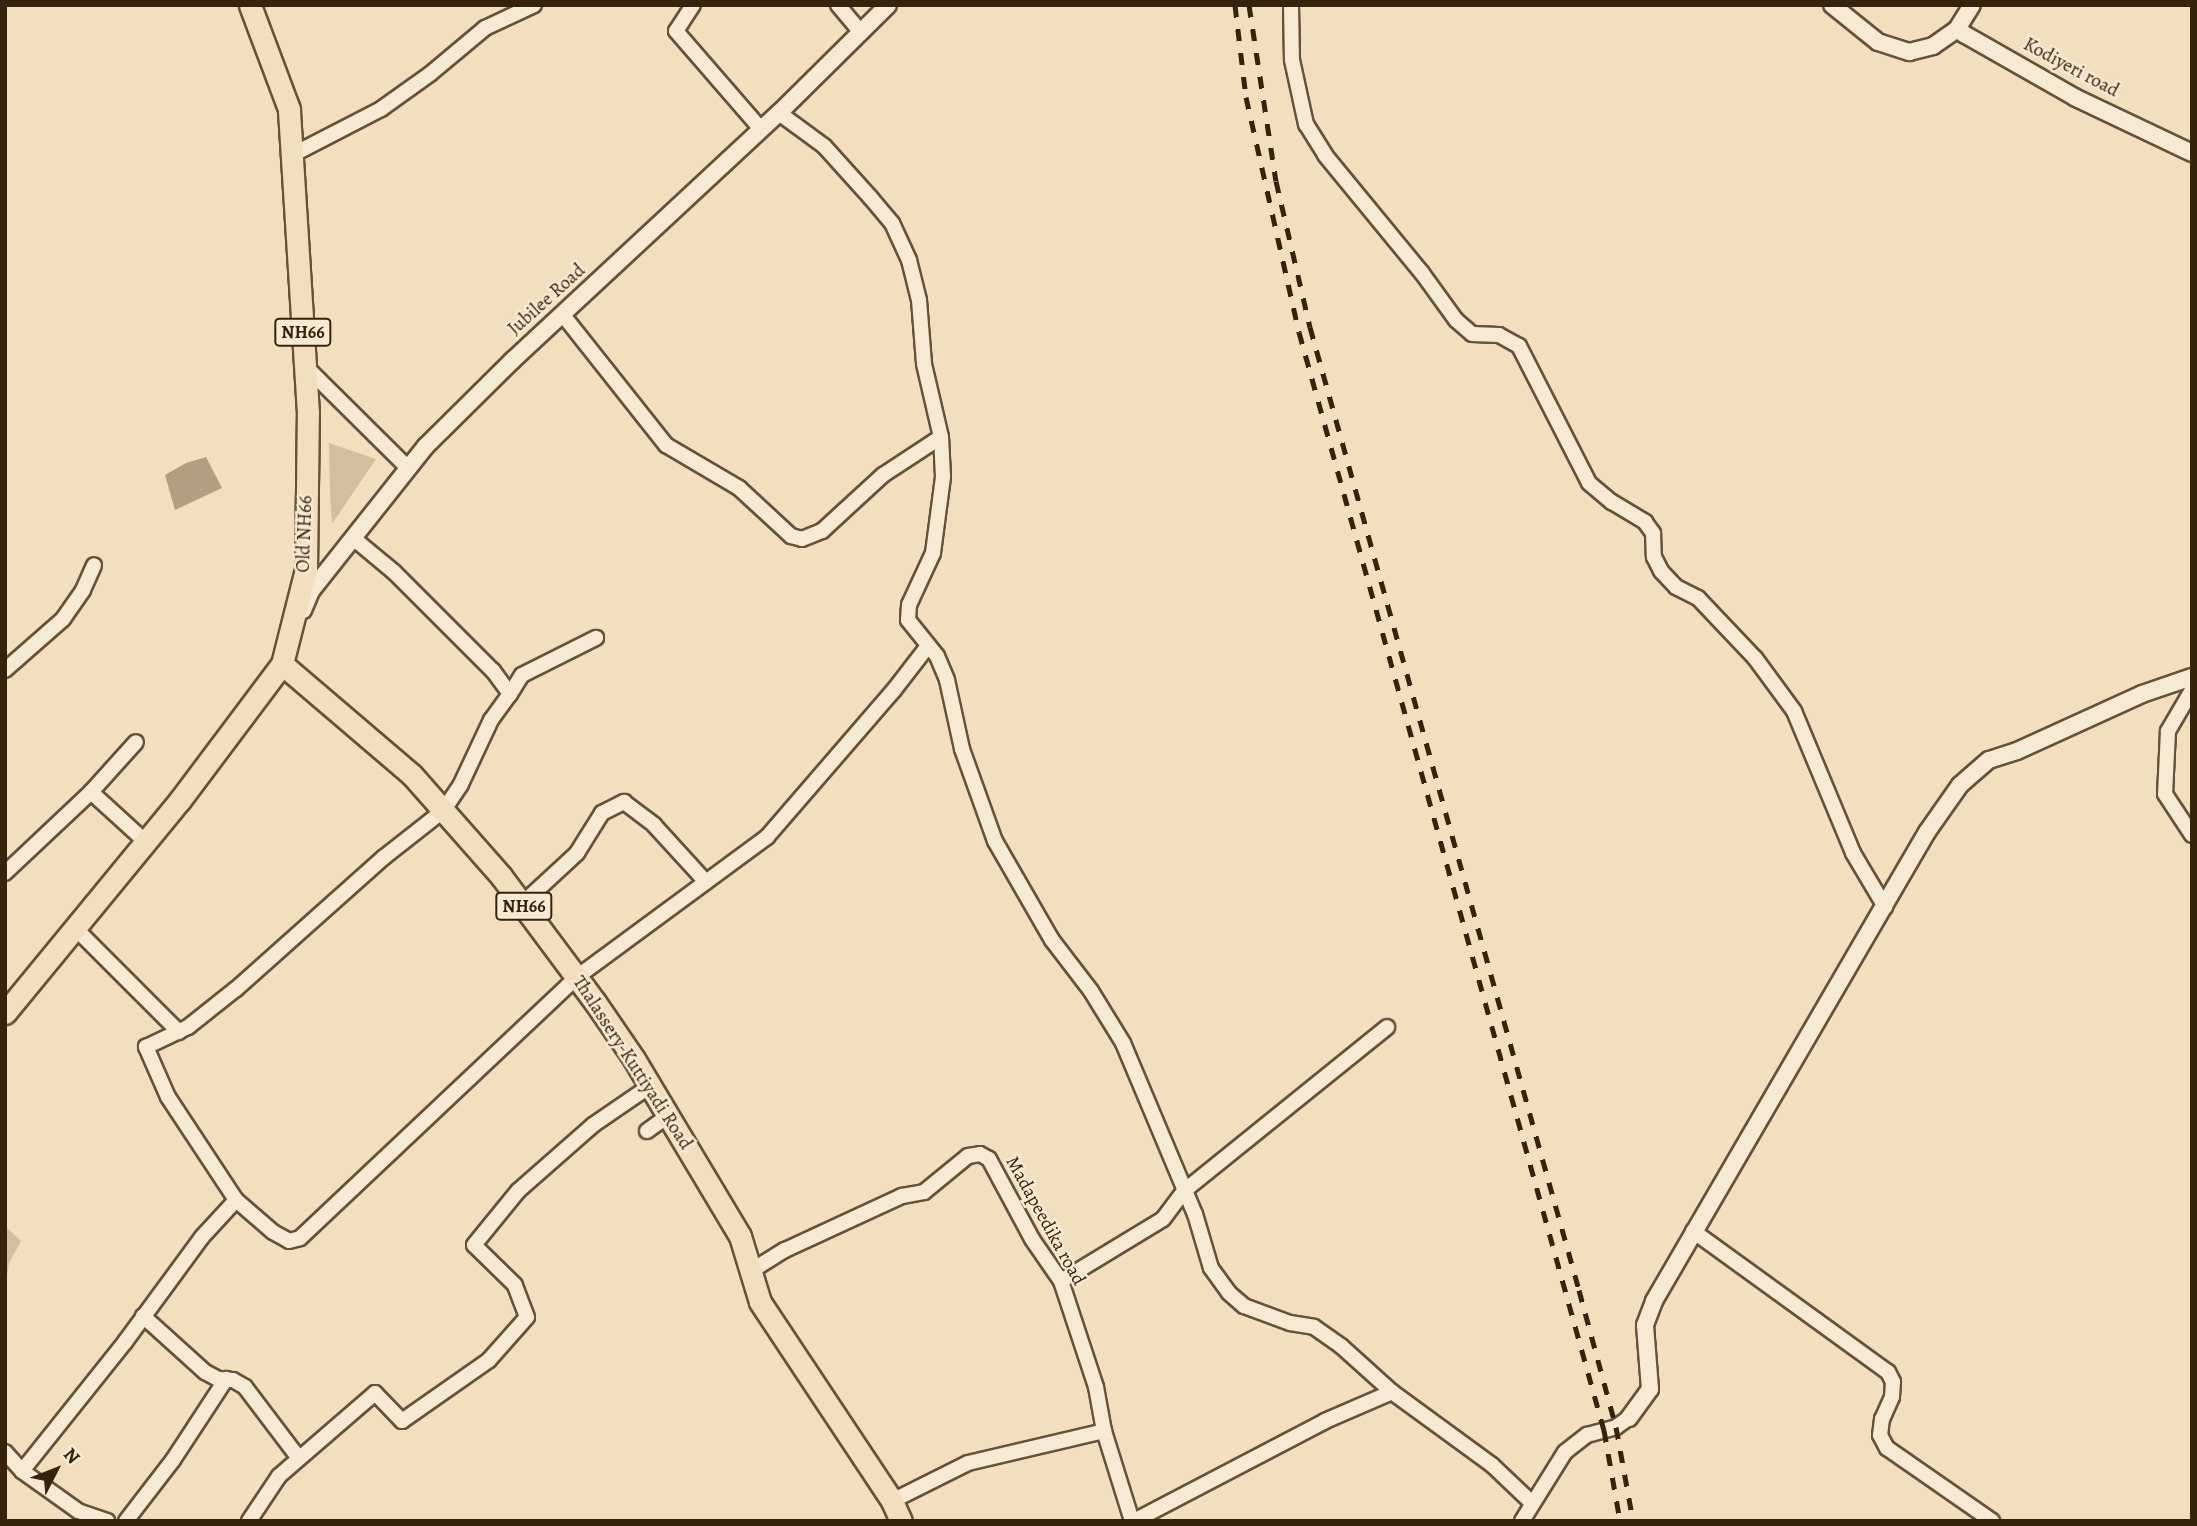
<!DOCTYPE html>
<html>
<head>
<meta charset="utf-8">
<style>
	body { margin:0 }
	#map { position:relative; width:2197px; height:1526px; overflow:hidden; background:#f2dfbd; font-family:Alegreya,serif }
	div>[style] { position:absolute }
	.green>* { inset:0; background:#d2bf9f }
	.water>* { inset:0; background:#b29f81 }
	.roads { filter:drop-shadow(2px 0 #655239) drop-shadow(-2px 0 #655239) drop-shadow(0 2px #655239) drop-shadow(0 -2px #655239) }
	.minor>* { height:14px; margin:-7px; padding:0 7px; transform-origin:7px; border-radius:7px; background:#f7ead4 }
	.tertiary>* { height:16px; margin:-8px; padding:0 8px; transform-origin:8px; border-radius:8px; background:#f7ead4 }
	.primary>* { height:21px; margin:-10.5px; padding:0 10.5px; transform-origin:10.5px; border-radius:10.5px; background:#f2dfbd }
	.rail>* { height:5px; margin-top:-2.5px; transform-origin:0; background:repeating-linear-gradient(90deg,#36230d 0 12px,transparent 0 24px) }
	span { translate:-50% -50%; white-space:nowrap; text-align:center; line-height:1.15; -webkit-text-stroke:5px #f7ead4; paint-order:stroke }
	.shield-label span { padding:2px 5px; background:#f7ead4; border:2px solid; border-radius:5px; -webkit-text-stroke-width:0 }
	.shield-label { font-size:18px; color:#36230d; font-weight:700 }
	.street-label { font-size:19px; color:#36230d }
	.frame { position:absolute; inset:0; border:7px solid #36230d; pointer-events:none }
	.north { position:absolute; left:21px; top:1435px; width:70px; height:70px; -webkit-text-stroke:5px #f7ead4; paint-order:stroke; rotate:48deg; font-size:19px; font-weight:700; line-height:28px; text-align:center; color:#36230d }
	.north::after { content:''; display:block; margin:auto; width:24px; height:32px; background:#36230d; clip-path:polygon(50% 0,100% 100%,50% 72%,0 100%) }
</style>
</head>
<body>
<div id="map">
	<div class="green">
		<i style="clip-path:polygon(329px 443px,376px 459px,332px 524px,330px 493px)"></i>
		<i style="clip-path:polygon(5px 1226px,21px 1241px,9px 1263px,5px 1288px)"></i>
	</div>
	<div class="water">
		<i style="clip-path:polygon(206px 457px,222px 488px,175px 510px,165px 475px,186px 463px)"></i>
	</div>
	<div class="roads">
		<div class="minor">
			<i style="left:693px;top:5px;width:31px;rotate:123deg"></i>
			<i style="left:676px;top:31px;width:130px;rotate:49.1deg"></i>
			<i style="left:838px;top:5px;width:35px;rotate:50deg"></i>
			<i style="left:1291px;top:5px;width:55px;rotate:89deg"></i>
			<i style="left:1292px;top:60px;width:66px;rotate:77.7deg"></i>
			<i style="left:1306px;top:124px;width:36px;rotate:58deg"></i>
			<i style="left:1325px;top:155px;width:153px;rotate:50.6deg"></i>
			<i style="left:1422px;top:273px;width:58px;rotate:54.1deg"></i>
			<i style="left:1456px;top:320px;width:21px;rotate:41deg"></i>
			<i style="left:1472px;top:334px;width:27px;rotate:2deg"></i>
			<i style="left:1499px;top:335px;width:23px;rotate:29deg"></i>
			<i style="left:1519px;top:346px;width:154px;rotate:62.9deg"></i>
			<i style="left:1589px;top:483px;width:30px;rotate:40deg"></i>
			<i style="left:1612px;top:502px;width:39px;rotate:31deg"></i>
			<i style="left:1645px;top:522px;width:14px;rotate:54deg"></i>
			<i style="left:1653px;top:533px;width:24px;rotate:88deg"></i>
			<i style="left:1654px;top:557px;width:16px;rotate:63deg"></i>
			<i style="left:1661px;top:571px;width:22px;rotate:47deg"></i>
			<i style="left:1676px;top:587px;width:25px;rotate:27deg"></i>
			<i style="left:1698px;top:598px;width:83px;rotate:46.5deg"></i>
			<i style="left:1755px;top:658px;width:66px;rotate:53.7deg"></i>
			<i style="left:1794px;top:711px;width:154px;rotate:67.4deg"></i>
			<i style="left:1853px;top:853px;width:63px;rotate:59.3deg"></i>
			<i style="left:779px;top:113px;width:56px;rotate:36.3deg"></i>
			<i style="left:824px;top:146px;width:69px;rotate:48deg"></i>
			<i style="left:870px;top:197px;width:34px;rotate:50deg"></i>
			<i style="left:892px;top:223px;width:41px;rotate:65.3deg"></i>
			<i style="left:909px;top:260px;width:41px;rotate:76deg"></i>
			<i style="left:919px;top:300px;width:64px;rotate:85.5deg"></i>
			<i style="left:924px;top:364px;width:75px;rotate:76.9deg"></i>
			<i style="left:941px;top:437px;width:40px;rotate:87.1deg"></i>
			<i style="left:943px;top:477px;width:77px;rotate:97.5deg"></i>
			<i style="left:933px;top:553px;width:57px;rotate:114.8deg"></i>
			<i style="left:909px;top:605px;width:15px;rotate:94deg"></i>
			<i style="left:908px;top:620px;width:46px;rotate:51.1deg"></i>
			<i style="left:937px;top:656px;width:26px;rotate:67deg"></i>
			<i style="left:947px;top:680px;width:71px;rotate:77.7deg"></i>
			<i style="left:962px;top:749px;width:98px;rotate:70.3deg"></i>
			<i style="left:995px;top:841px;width:114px;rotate:60.1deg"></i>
			<i style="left:1052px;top:940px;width:64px;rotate:52.6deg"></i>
			<i style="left:1091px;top:991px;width:61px;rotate:58.4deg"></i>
			<i style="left:1123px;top:1043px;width:186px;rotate:67.2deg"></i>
			<i style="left:1195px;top:1214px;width:56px;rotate:73.5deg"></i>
			<i style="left:1211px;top:1268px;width:31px;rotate:54deg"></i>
			<i style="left:1229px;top:1293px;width:20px;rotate:41deg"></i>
			<i style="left:1244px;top:1306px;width:49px;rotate:20.3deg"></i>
			<i style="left:1290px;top:1323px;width:24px;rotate:9deg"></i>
			<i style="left:1314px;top:1327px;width:33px;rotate:35deg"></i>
			<i style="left:1341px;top:1346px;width:69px;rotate:42deg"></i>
			<i style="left:1392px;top:1392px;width:124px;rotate:36.1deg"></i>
			<i style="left:1492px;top:1465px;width:55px;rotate:43.5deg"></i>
			<i style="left:292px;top:155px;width:100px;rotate:-27.3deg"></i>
			<i style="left:381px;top:109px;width:60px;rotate:-35.5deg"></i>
			<i style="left:430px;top:74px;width:72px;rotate:-39.9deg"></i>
			<i style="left:485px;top:28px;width:54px;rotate:-25.1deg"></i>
			<i style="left:563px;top:315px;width:166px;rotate:51.6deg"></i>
			<i style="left:666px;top:445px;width:85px;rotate:30.5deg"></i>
			<i style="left:739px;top:488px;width:71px;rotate:42.7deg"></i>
			<i style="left:791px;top:536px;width:11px;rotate:15deg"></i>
			<i style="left:802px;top:539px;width:22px;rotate:-22deg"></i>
			<i style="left:822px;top:531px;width:83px;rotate:-42.6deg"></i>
			<i style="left:883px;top:475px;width:69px;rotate:-33.2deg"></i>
			<i style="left:305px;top:366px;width:145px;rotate:44.7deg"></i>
			<i style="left:5px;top:670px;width:77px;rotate:-41.3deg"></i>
			<i style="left:63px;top:619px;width:35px;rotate:-55deg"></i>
			<i style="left:83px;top:590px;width:27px;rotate:-66deg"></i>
			<i style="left:2192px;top:690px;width:48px;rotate:120.3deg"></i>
			<i style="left:2168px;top:731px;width:63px;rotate:92.7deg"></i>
			<i style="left:2165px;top:794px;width:49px;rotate:56.6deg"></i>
			<i style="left:510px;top:694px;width:22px;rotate:-58deg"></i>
			<i style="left:522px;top:675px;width:83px;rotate:-26.6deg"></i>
			<i style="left:91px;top:792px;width:67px;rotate:-48deg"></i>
			<i style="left:5px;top:873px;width:118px;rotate:-43.3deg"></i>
			<i style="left:91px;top:792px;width:74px;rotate:42.3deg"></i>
			<i style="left:522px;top:904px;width:75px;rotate:-42.8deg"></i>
			<i style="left:577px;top:853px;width:47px;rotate:-58deg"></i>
			<i style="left:602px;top:813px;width:25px;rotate:-27deg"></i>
			<i style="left:624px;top:802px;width:38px;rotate:37deg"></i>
			<i style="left:654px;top:825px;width:77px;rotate:47.6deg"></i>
			<i style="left:75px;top:928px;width:147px;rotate:45deg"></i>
			<i style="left:647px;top:1131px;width:26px;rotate:-36deg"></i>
			<i style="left:236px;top:1200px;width:49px;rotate:40.9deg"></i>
			<i style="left:273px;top:1232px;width:18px;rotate:29deg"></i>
			<i style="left:289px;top:1241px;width:11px;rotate:-15deg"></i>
			<i style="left:300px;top:1238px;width:381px;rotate:-43.3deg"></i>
			<i style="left:577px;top:977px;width:236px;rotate:-36.4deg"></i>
			<i style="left:767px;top:837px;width:194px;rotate:-49.2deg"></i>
			<i style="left:894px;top:690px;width:56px;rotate:-52.3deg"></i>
			<i style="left:1693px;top:1231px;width:241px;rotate:35.9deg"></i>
			<i style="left:1888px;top:1372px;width:11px;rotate:63deg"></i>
			<i style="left:1893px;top:1382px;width:15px;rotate:94deg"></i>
			<i style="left:1892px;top:1397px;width:24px;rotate:114deg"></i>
			<i style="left:1882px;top:1419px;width:16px;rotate:97deg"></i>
			<i style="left:1880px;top:1435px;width:15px;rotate:62deg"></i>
			<i style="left:1887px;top:1448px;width:128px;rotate:34.8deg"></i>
			<i style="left:751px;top:1271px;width:40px;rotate:-32deg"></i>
			<i style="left:785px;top:1250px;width:129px;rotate:-24.8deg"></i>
			<i style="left:902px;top:1196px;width:22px;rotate:-10deg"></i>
			<i style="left:924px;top:1192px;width:57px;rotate:-39.3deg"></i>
			<i style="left:968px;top:1156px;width:12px;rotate:-9deg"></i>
			<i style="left:980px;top:1154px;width:10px;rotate:29deg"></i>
			<i style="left:989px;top:1159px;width:91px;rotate:61.7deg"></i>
			<i style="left:1032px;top:1239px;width:51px;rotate:55.4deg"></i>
			<i style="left:1061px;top:1281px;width:112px;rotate:71.7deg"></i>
			<i style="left:1096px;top:1387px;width:45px;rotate:79.7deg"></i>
			<i style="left:1104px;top:1431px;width:94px;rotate:72.7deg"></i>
			<i style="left:1061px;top:1281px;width:119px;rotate:-31.3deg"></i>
			<i style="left:1163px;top:1219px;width:35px;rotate:-53deg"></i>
			<i style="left:1184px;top:1191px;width:261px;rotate:-38.9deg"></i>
			<i style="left:143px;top:1316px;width:84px;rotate:42.1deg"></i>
			<i style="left:205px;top:1372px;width:15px;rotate:28deg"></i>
			<i style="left:218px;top:1379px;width:15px;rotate:4deg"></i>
			<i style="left:233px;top:1380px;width:14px;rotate:30deg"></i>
			<i style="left:245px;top:1387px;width:88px;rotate:52.9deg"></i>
			<i style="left:5px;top:1452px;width:25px;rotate:48deg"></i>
			<i style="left:22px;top:1471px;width:69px;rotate:35.5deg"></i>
			<i style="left:78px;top:1511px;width:31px;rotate:19deg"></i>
			<i style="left:22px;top:1471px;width:165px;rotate:-51.4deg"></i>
			<i style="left:125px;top:1342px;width:130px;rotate:-53.7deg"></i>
			<i style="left:202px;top:1237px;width:50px;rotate:-47.4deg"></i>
			<i style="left:236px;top:1200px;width:123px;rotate:-123.4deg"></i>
			<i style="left:168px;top:1097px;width:55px;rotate:-113.7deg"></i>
			<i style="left:146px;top:1047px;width:47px;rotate:-25.5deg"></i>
			<i style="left:188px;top:1027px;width:61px;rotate:-38.4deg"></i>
			<i style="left:236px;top:989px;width:197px;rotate:-41.7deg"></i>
			<i style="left:383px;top:858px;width:76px;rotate:-38.1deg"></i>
			<i style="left:443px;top:811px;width:32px;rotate:-56deg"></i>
			<i style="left:461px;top:784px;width:71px;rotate:-64.9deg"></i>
			<i style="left:491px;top:720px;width:32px;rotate:-54deg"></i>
			<i style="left:510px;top:694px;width:29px;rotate:-126deg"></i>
			<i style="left:493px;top:671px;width:140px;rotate:-135deg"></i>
			<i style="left:394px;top:572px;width:53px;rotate:-140.3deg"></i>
			<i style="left:892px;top:1501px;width:85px;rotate:-26.6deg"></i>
			<i style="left:968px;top:1463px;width:140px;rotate:-13.2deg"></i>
			<i style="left:126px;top:1521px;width:77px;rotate:-52.4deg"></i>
			<i style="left:173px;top:1460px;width:97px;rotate:-56.8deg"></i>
			<i style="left:249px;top:1521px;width:54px;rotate:-56.3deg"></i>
			<i style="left:279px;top:1476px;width:127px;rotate:-40.8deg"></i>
			<i style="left:375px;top:1393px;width:39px;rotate:46deg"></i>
			<i style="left:402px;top:1421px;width:106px;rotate:-35deg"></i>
			<i style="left:489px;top:1360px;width:57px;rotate:-48.5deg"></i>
			<i style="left:527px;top:1317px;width:34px;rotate:-111deg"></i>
			<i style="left:515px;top:1285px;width:57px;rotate:-135.7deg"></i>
			<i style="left:474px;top:1245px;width:70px;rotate:-50.8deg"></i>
			<i style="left:518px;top:1191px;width:100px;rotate:-41.3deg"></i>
			<i style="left:593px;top:1125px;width:69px;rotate:-34.4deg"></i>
			<i style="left:1134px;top:1521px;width:216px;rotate:-27.6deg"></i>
			<i style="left:1325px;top:1421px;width:73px;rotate:-23.4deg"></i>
			<i style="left:1522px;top:1521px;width:81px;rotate:-58.1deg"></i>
			<i style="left:1565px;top:1452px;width:28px;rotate:-38deg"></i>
			<i style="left:1587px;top:1435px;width:30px;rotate:-15deg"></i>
			<i style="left:1616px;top:1427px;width:16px;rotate:-35deg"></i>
		</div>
		<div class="tertiary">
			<i style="left:1832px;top:5px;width:59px;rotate:38.8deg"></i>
			<i style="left:1878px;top:42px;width:33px;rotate:18deg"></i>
			<i style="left:1909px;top:52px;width:25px;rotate:-14deg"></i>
			<i style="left:1933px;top:46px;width:29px;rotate:-35deg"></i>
			<i style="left:1972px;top:5px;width:28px;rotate:122deg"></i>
			<i style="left:1957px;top:29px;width:9px;rotate:36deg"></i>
			<i style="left:1964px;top:34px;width:129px;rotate:29.7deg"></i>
			<i style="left:2076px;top:98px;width:128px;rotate:25.4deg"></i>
			<i style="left:303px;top:610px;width:21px;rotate:-67deg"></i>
			<i style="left:311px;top:591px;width:185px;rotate:-51.6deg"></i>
			<i style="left:426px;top:446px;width:122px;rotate:-44.7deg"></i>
			<i style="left:513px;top:360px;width:363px;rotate:-42.9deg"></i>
			<i style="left:779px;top:113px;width:153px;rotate:-44.7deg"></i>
			<i style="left:1629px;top:1418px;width:36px;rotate:-54deg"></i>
			<i style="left:1650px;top:1389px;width:64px;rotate:-94.5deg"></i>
			<i style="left:1645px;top:1325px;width:26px;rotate:-69deg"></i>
			<i style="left:1654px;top:1301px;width:543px;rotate:-59.8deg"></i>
			<i style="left:1927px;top:832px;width:57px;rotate:-54.9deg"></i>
			<i style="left:1960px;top:785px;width:38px;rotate:-41deg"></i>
			<i style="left:1989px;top:760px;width:29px;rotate:-18deg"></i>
			<i style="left:2017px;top:751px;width:137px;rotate:-24.5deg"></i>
			<i style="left:2142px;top:694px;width:53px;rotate:-18.8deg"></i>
		</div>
		<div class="primary">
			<i style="left:282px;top:664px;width:171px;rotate:40.5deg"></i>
			<i style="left:412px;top:775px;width:135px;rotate:48.6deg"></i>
			<i style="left:501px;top:876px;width:157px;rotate:53.3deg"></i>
			<i style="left:595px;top:1002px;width:69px;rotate:55.6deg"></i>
			<i style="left:634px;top:1059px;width:206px;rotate:59.1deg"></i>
			<i style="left:740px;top:1236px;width:69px;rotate:73.1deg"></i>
			<i style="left:760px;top:1302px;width:239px;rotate:56.4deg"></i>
			<i style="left:892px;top:1501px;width:22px;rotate:66deg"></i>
			<i style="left:5px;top:1013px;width:276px;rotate:-50.6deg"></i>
			<i style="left:180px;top:800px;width:170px;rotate:-53.1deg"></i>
			<i style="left:282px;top:664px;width:98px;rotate:-75.8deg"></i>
			<i style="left:306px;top:569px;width:156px;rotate:-89.3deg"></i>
			<i style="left:308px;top:413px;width:305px;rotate:-93.6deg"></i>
			<i style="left:289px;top:109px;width:111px;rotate:-110.6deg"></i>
		</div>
	</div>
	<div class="rail">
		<i style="left:1235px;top:5px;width:93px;rotate:83.2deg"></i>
		<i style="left:1246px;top:97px;width:241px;rotate:77.3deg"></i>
		<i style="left:1299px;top:332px;width:1140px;rotate:74.48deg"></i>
		<i style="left:1604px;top:1430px;width:92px;rotate:80deg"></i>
		<i style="left:1249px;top:5px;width:178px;rotate:81.3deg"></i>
		<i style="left:1276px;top:181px;width:150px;rotate:76.9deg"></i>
		<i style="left:1310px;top:327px;width:1000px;rotate:74.39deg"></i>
		<i style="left:1579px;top:1290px;width:142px;rotate:74.9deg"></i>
		<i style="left:1616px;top:1427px;width:96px;rotate:79.7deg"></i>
	</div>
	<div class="shield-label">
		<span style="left:303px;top:332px">NH66</span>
		<span style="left:524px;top:906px">NH66</span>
	</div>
	<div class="street-label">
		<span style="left:2071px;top:68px;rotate:28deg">Kodiyeri road</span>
		<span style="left:547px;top:300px;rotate:-42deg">Jubilee Road</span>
		<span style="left:305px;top:534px;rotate:-88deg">Old NH66</span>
		<span style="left:632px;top:1063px;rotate:57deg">Thalassery-Kuttiyadi Road</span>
		<span style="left:1045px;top:1221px;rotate:61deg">Madapeedika road</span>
	</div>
	<div class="frame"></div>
	<div class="north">N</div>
</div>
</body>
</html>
